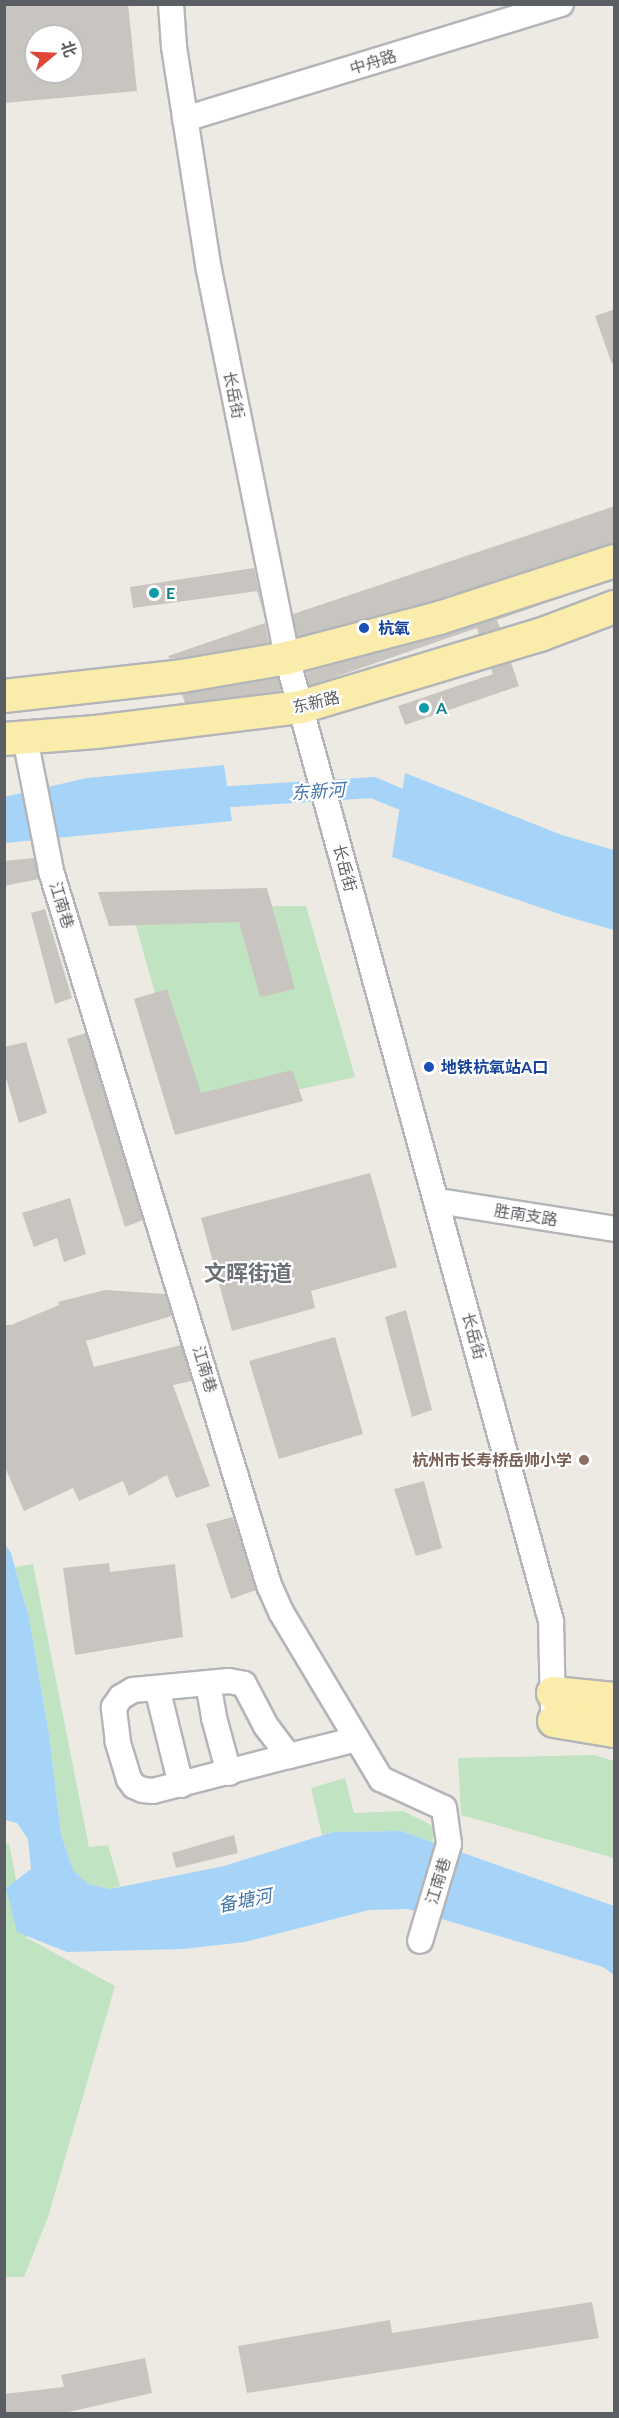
<!DOCTYPE html>
<html>
<head>
<meta charset="utf-8">
<style>
	body { margin:0 }
	#map { position:relative; width:619px; height:2418px; overflow:hidden; background:#edeae3; font-family:Lato,"Noto Sans SC",sans-serif }
	div>[style] { position:absolute }
	.green>* { inset:0; background:#c0e3c1 }
	.water>* { inset:0; background:#a6d4f9 }
	.canal>* { height:21px; margin:-10.5px; padding:0 10.5px; transform-origin:10.5px; border-radius:10.5px; background:#a6d4f9 }
	.building>* { inset:0; background:#c8c5c0 }
	.roads { filter:drop-shadow(2px 0 #b3b5b9) drop-shadow(-2px 0 #b3b5b9) drop-shadow(0 2px #b3b5b9) drop-shadow(0 -2px #b3b5b9) }
	.minor>* { height:24px; margin:-12px; padding:0 12px; transform-origin:12px; border-radius:12px; background:#fff }
	.major>* { height:32px; margin:-16px; padding:0 16px; transform-origin:16px; border-radius:16px; background:#faedab }
	.dots>* { width:16px; height:16px; translate:-50% -50%; box-sizing:border-box; border:3px solid #fff; border-radius:50% }
	span { translate:-50% -50%; white-space:nowrap; text-align:center; line-height:1.15; -webkit-text-stroke:4.5px #fff; paint-order:stroke }
	.street-label { font-size:16px; color:#5b5e62 }
	.culture-label { font-size:16px; color:#0d838f; font-weight:700 }
	.left { translate:0 -50%; text-align:left }
	.transit-label { font-size:16px; color:#164399; font-weight:700 }
	.education-label { font-size:16px; color:#785e54; font-weight:700 }
	.right { translate:-100% -50%; text-align:right }
	.water-label { font-size:18px; color:#4475aa; font-style:italic }
	.district-label { font-size:22px; color:#6c7074; font-weight:700 }
	.frame { position:absolute; inset:0; border:6px solid #5b5e62; pointer-events:none }
	.north { position:absolute; left:24px; top:24px; width:60px; height:60px; box-sizing:border-box; background:#fff; border:2px solid #bdbfc0; border-radius:50%; rotate:71deg; font-size:16px; font-weight:700; line-height:24px; text-align:center; color:#5b5e62 }
	.north::after { content:''; display:block; margin:auto; width:21px; height:27px; background:#de4637; clip-path:polygon(50% 0,100% 100%,50% 72%,0 100%) }
</style>
</head>
<body>
<div id="map">
	<div class="green">
		<i style="clip-path:polygon(306px 906px,355px 1077px,188px 1114px,131px 907px)"></i>
		<i style="clip-path:polygon(33px 1564px,89px 1847px,108px 1845px,120px 1886px,110px 1889px,88px 1884px,73px 1870px,61px 1834px,49px 1734px,29px 1618px,15px 1567px)"></i>
		<i style="clip-path:polygon(594px 1755px,614px 1761px,614px 1858px,461px 1815px,458px 1758px)"></i>
		<i style="clip-path:polygon(345px 1778px,354px 1813px,403px 1811px,435px 1827px,432px 1842px,401px 1831px,333px 1832px,322px 1835px,311px 1788px)"></i>
		<i style="clip-path:polygon(9px 1843px,27px 1938px,115px 1986px,48px 2217px,24px 2277px,5px 2277px,4px 1844px)"></i>
	</div>
	<div class="water">
		<i style="clip-path:polygon(224px 765px,232px 821px,5px 843px,4px 797px,87px 778px)"></i>
		<i style="clip-path:polygon(405px 773px,562px 835px,614px 850px,614px 930px,565px 916px,392px 857px)"></i>
		<i style="clip-path:polygon(4px 1543px,11px 1553px,29px 1618px,49px 1734px,61px 1834px,73px 1870px,88px 1884px,110px 1889px,224px 1866px,333px 1832px,401px 1831px,614px 1906px,614px 1975px,603px 1967px,408px 1909px,369px 1910px,245px 1942px,183px 1949px,67px 1952px,17px 1932px,6px 1888px,31px 1869px,28px 1839px,17px 1823px,5px 1820px)"></i>
	</div>
	<div class="canal">
		<i style="left:199px;top:798px;width:173px;rotate:-3.6deg"></i>
		<i style="left:372px;top:787px;width:61px;rotate:22.3deg"></i>
	</div>
	<div class="building">
		<i style="clip-path:polygon(evenodd,4px 4px,128px 4px,137px 91px,4px 103px,4px 4px,36px 36px,72px 36px,72px 72px,36px 72px,36px 36px)"></i>
		<i style="clip-path:polygon(615px 309px,615px 364px,612px 364px,595px 316px)"></i>
		<i style="clip-path:polygon(615px 506px,615px 543px,434px 601px,297px 637px,293px 614px)"></i>
		<i style="clip-path:polygon(254px 568px,264px 615px,257px 591px,133px 608px,130px 587px)"></i>
		<i style="clip-path:polygon(574px 593px,497px 620px,500px 628px,479px 635px,477px 628px,309px 686px,306px 672px,445px 635px)"></i>
		<i style="clip-path:polygon(265px 623px,269px 643px,179px 658px,170px 659px,168px 656px)"></i>
		<i style="clip-path:polygon(511px 662px,519px 686px,405px 725px,398px 706px,493px 674px,491px 669px)"></i>
		<i style="clip-path:polygon(278px 678px,281px 691px,185px 703px,182px 694px)"></i>
		<i style="clip-path:polygon(34px 858px,39px 879px,4px 886px,4px 861px)"></i>
		<i style="clip-path:polygon(267px 888px,295px 989px,260px 997px,239px 922px,109px 926px,98px 892px)"></i>
		<i style="clip-path:polygon(45px 909px,72px 998px,55px 1004px,31px 913px)"></i>
		<i style="clip-path:polygon(167px 989px,201px 1093px,292px 1070px,303px 1101px,175px 1135px,134px 999px)"></i>
		<i style="clip-path:polygon(86px 1033px,143px 1220px,125px 1227px,67px 1039px)"></i>
		<i style="clip-path:polygon(26px 1042px,47px 1113px,19px 1123px,4px 1071px,4px 1047px)"></i>
		<i style="clip-path:polygon(370px 1173px,397px 1267px,311px 1291px,315px 1308px,232px 1331px,201px 1218px)"></i>
		<i style="clip-path:polygon(70px 1198px,86px 1254px,64px 1262px,57px 1238px,34px 1247px,22px 1213px)"></i>
		<i style="clip-path:polygon(105px 1290px,165px 1294px,172px 1316px,86px 1341px,94px 1367px,181px 1345px,192px 1381px,173px 1385px,210px 1486px,176px 1498px,167px 1475px,129px 1496px,123px 1481px,79px 1501px,73px 1488px,24px 1511px,4px 1465px,4px 1325px,11px 1325px,59px 1305px,58px 1302px)"></i>
		<i style="clip-path:polygon(406px 1310px,432px 1410px,412px 1417px,385px 1317px)"></i>
		<i style="clip-path:polygon(335px 1337px,363px 1434px,279px 1459px,249px 1361px)"></i>
		<i style="clip-path:polygon(424px 1481px,442px 1548px,416px 1556px,394px 1489px)"></i>
		<i style="clip-path:polygon(233px 1517px,256px 1590px,231px 1599px,206px 1524px)"></i>
		<i style="clip-path:polygon(109px 1563px,110px 1572px,175px 1564px,183px 1637px,75px 1655px,63px 1568px)"></i>
		<i style="clip-path:polygon(234px 1835px,238px 1853px,176px 1868px,172px 1853px)"></i>
		<i style="clip-path:polygon(592px 2302px,599px 2338px,247px 2393px,238px 2346px,390px 2320px,392px 2333px)"></i>
		<i style="clip-path:polygon(145px 2358px,152px 2393px,60px 2414px,4px 2414px,4px 2394px,64px 2387px,61px 2375px)"></i>
	</div>
	<div class="roads">
		<div class="minor">
			<i style="left:171px;top:4px;width:43px;rotate:86deg"></i>
			<i style="left:174px;top:47px;width:226px;rotate:81.1deg"></i>
			<i style="left:209px;top:270px;width:396px;rotate:78.6deg"></i>
			<i style="left:287px;top:658px;width:999px;rotate:74.67deg"></i>
			<i style="left:551px;top:1621px;width:90px;rotate:88.7deg"></i>
			<i style="left:185px;top:119px;width:393px;rotate:-17deg"></i>
			<i style="left:25px;top:738px;width:136px;rotate:78.9deg"></i>
			<i style="left:51px;top:871px;width:747px;rotate:73.02deg"></i>
			<i style="left:269px;top:1585px;width:30px;rotate:66deg"></i>
			<i style="left:281px;top:1612px;width:195px;rotate:59.1deg"></i>
			<i style="left:381px;top:1779px;width:69px;rotate:24.7deg"></i>
			<i style="left:444px;top:1808px;width:36px;rotate:82deg"></i>
			<i style="left:449px;top:1844px;width:101px;rotate:106.6deg"></i>
			<i style="left:438px;top:1201px;width:178px;rotate:9deg"></i>
			<i style="left:208px;top:1683px;width:36px;rotate:80deg"></i>
			<i style="left:214px;top:1718px;width:57px;rotate:74.7deg"></i>
			<i style="left:157px;top:1688px;width:100px;rotate:76.1deg"></i>
			<i style="left:289px;top:1756px;width:140px;rotate:165.6deg"></i>
			<i style="left:153px;top:1791px;width:10px;rotate:-174deg"></i>
			<i style="left:143px;top:1790px;width:10px;rotate:-156deg"></i>
			<i style="left:134px;top:1786px;width:9px;rotate:-126deg"></i>
			<i style="left:129px;top:1779px;width:39px;rotate:-107deg"></i>
			<i style="left:118px;top:1742px;width:35px;rotate:-97deg"></i>
			<i style="left:114px;top:1707px;width:12px;rotate:-55deg"></i>
			<i style="left:121px;top:1697px;width:14px;rotate:-30deg"></i>
			<i style="left:133px;top:1690px;width:96px;rotate:-5.4deg"></i>
			<i style="left:229px;top:1681px;width:15px;rotate:11deg"></i>
			<i style="left:244px;top:1684px;width:47px;rotate:62.4deg"></i>
			<i style="left:266px;top:1726px;width:38px;rotate:53deg"></i>
			<i style="left:289px;top:1756px;width:70px;rotate:-14deg"></i>
		</div>
		<div class="major">
			<i style="left:4px;top:696px;width:179px;rotate:-6.4deg"></i>
			<i style="left:182px;top:676px;width:107px;rotate:-9.7deg"></i>
			<i style="left:287px;top:658px;width:157px;rotate:-14.7deg"></i>
			<i style="left:439px;top:618px;width:184px;rotate:-18deg"></i>
			<i style="left:4px;top:739px;width:92px;rotate:-4.4deg"></i>
			<i style="left:96px;top:732px;width:207px;rotate:-7deg"></i>
			<i style="left:301px;top:707px;width:250px;rotate:-16.8deg"></i>
			<i style="left:540px;top:635px;width:79px;rotate:-20.7deg"></i>
			<i style="left:553px;top:1693px;width:61px;rotate:5.6deg"></i>
			<i style="left:554px;top:1721px;width:61px;rotate:9.5deg"></i>
		</div>
	</div>
	<div class="dots">
		<i style="left:154px;top:593px;background:#0f9aa8"></i>
		<i style="left:364px;top:628px;background:#1a4fb4"></i>
		<i style="left:424px;top:708px;background:#0f9aa8"></i>
		<i style="left:429px;top:1067px;background:#1a4fb4"></i>
		<i style="left:584px;top:1460px;background:#8d6e63"></i>
	</div>
	<div class="street-label">
		<span style="left:373px;top:62px;rotate:-17deg">中舟路</span>
		<span style="left:234px;top:395px;rotate:79deg">长岳街</span>
		<span style="left:316px;top:702px;rotate:-13deg">东新路</span>
		<span style="left:345px;top:868px;rotate:75deg">长岳街</span>
		<span style="left:62px;top:905px;rotate:73deg">江南巷</span>
		<span style="left:526px;top:1215px;rotate:9deg">胜南支路</span>
		<span style="left:474px;top:1336px;rotate:75deg">长岳街</span>
		<span style="left:205px;top:1369px;rotate:73deg">江南巷</span>
		<span style="left:438px;top:1881px;rotate:-73deg">江南巷</span>
	</div>
	<div class="culture-label">
		<span class="left" style="left:166px;top:593px">E</span>
		<span class="left" style="left:436px;top:708px">A</span>
	</div>
	<div class="transit-label">
		<span class="left" style="left:378px;top:628px">杭氧</span>
		<span class="left" style="left:441px;top:1067px">地铁杭氧站A口</span>
	</div>
	<div class="education-label">
		<span class="right" style="left:572px;top:1460px">杭州市长寿桥岳帅小学</span>
	</div>
	<div class="water-label">
		<span style="left:318px;top:791px;rotate:-4deg">东新河</span>
		<span style="left:245px;top:1900px;rotate:-11deg">备塘河</span>
	</div>
	<div class="district-label">
		<span style="left:248px;top:1273px">文晖街道</span>
	</div>
	<div class="frame"></div>
	<div class="north">北</div>
</div>
</body>
</html>
